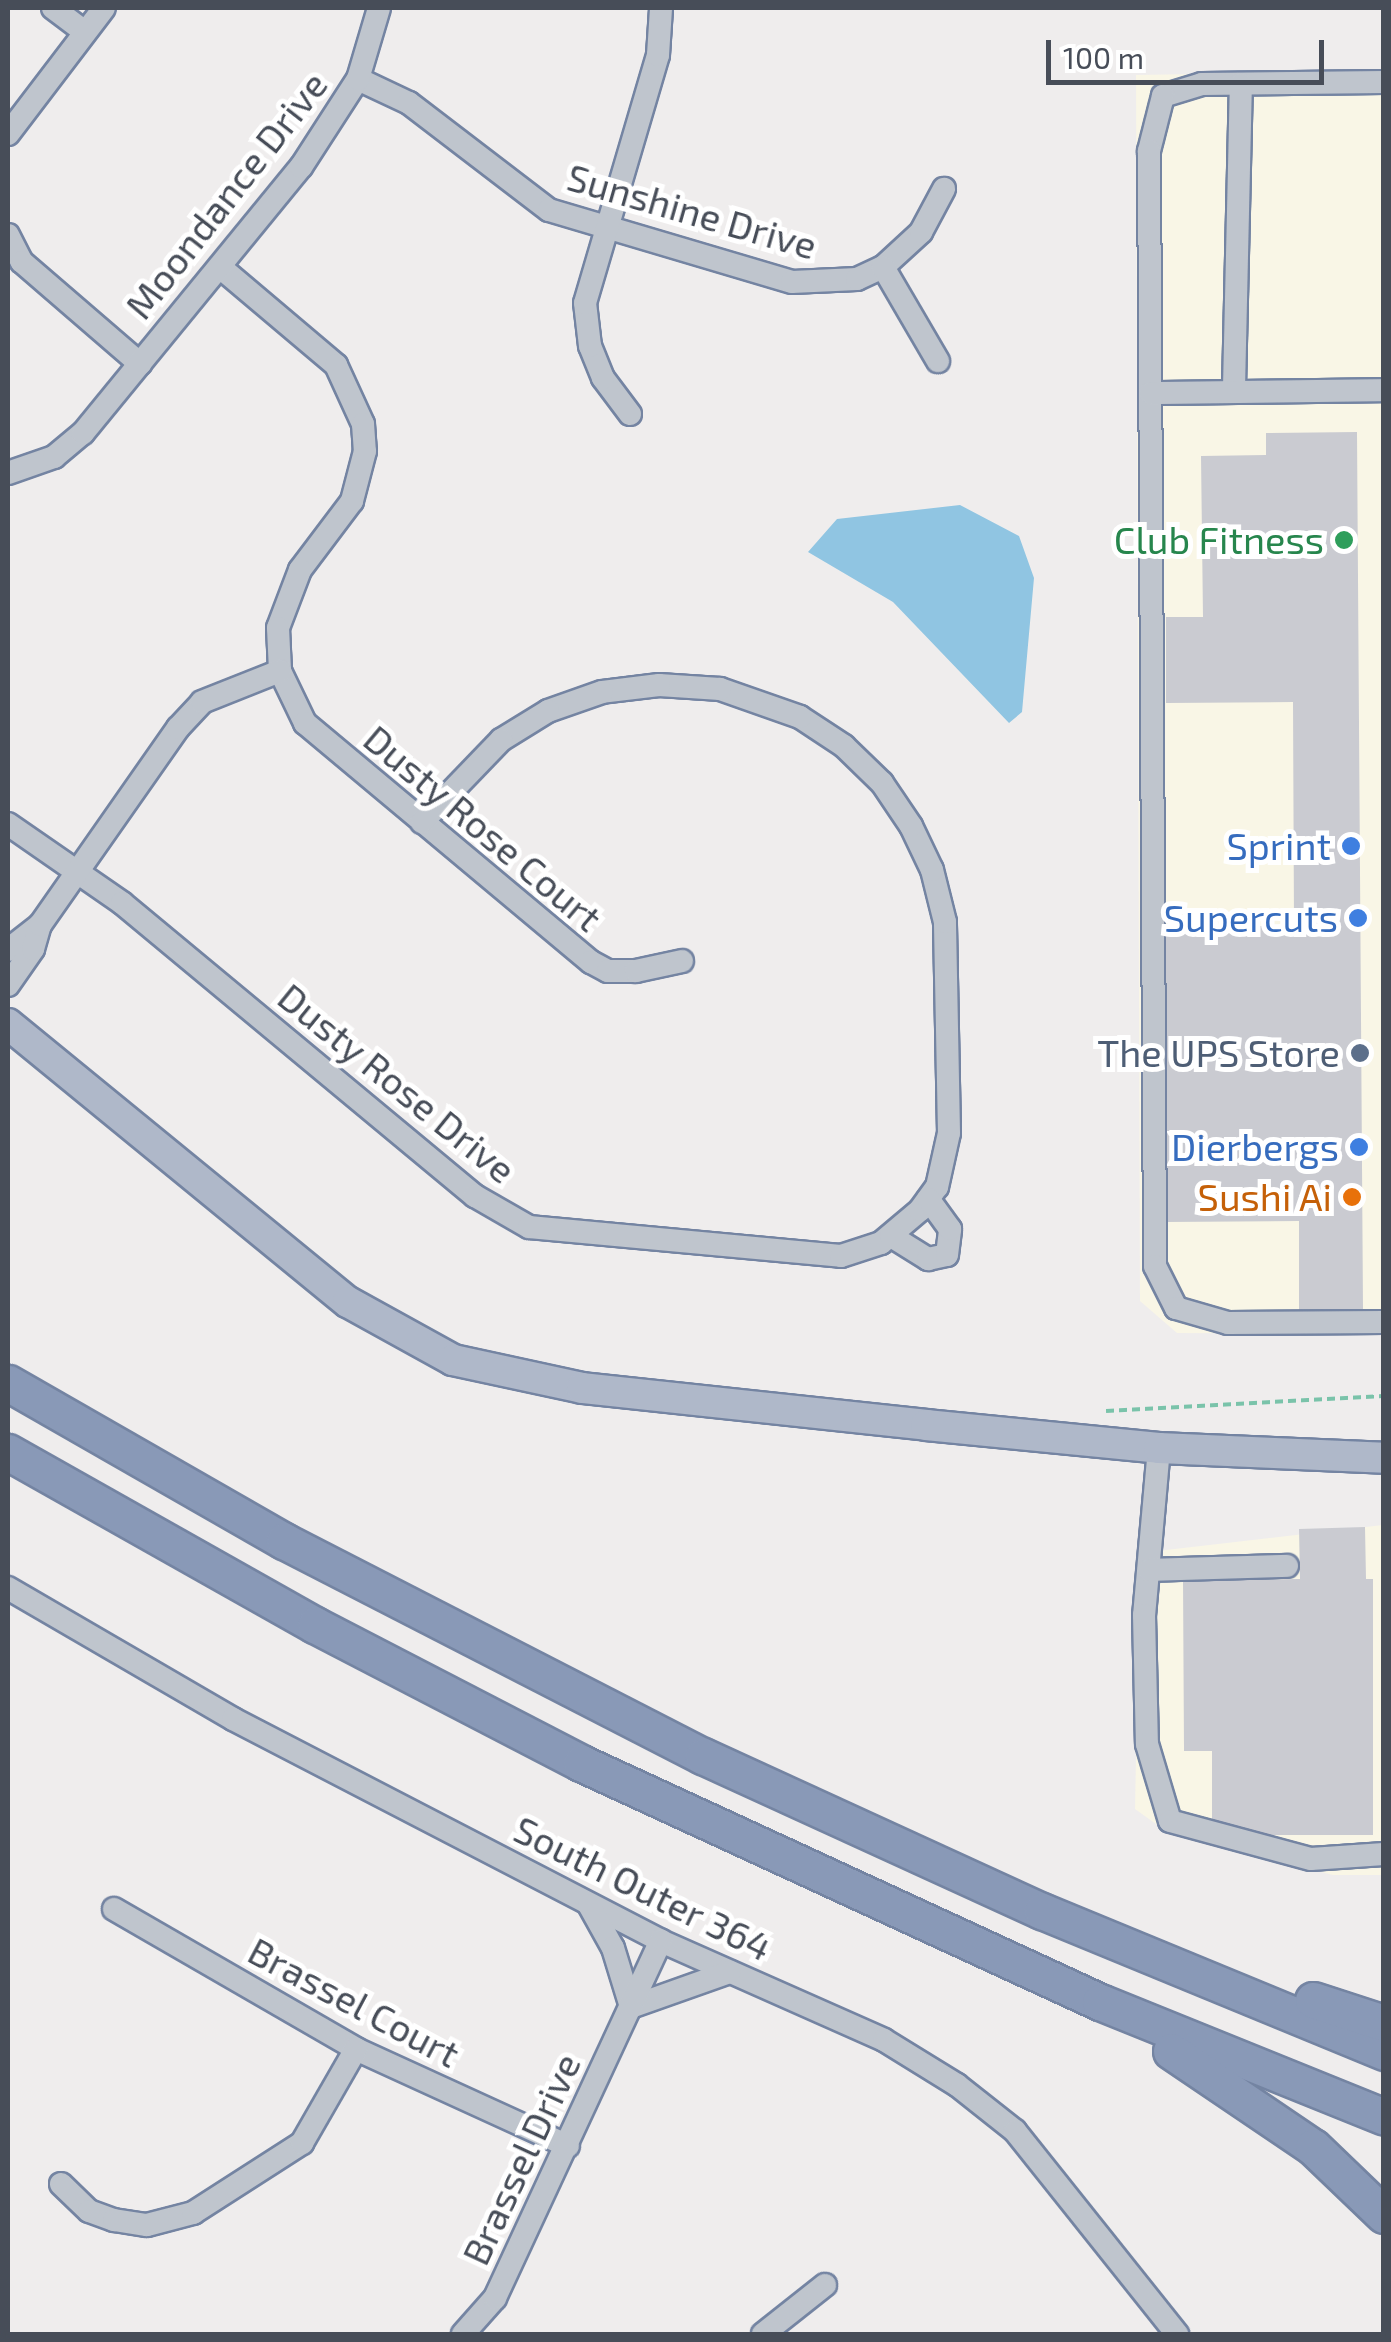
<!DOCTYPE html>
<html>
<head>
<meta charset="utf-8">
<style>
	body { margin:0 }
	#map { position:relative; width:1391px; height:2342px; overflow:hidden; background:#efeded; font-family:"Exo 2",sans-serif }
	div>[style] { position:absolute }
	.commercial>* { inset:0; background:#f9f6e6 }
	.water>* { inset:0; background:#90c5e2 }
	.building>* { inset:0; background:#cacbd1 }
	.path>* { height:4px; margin-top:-2px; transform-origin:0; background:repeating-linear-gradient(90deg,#7ac3aa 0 8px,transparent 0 13px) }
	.roads { filter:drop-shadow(2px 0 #7484a2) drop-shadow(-2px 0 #7484a2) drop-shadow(0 2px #7484a2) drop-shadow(0 -2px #7484a2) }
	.minor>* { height:22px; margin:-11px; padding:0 11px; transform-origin:11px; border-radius:11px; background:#bfc5cd }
	.major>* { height:30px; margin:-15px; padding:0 15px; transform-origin:15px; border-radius:15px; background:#afb8c9 }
	.highway>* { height:35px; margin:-17.5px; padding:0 17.5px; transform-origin:17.5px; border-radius:17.5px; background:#8999b7 }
	.dots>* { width:28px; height:28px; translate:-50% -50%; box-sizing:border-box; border:5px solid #fff; border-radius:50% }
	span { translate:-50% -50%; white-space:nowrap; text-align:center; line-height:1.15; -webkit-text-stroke:10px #fff; paint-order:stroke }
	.street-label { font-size:38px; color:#474d58 }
	.leisure-label { font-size:38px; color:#27864d }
	.right { translate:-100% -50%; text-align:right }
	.shop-label { font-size:38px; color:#366cbe }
	.service-label { font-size:38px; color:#4e5e75 }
	.food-label { font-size:38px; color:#c56008 }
	.frame { position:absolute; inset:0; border:10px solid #474d58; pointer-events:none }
	.scale { position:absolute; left:1046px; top:40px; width:278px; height:45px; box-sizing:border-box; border:5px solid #474d58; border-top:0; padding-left:12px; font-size:30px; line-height:35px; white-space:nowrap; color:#474d58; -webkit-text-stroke:8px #fff; paint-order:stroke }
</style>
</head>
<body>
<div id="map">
	<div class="commercial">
		<i style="clip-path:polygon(1383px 71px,1383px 1334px,1177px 1333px,1140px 1301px,1136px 75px)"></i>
		<i style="clip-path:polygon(1383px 1525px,1383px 1875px,1333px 1875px,1170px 1834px,1135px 1809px,1140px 1553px)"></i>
	</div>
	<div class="water">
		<i style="clip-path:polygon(960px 505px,1019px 536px,1034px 578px,1022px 712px,1009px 723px,893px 602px,808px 552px,837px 519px)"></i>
	</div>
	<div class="building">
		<i style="clip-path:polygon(1357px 432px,1363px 1309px,1299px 1310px,1299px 1221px,1165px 1222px,1163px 926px,1294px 926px,1293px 702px,1166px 703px,1166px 617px,1203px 617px,1201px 456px,1266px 455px,1266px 433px)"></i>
		<i style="clip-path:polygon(1365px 1527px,1366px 1579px,1373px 1579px,1373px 1835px,1264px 1835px,1212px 1823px,1212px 1751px,1184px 1751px,1183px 1580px,1300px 1579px,1299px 1529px)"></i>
	</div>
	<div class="path">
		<i style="left:1106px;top:1411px;width:278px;rotate:-3.1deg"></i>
	</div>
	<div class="roads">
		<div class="minor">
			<i style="left:53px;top:8px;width:40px;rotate:37deg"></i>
			<i style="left:358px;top:79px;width:56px;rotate:25.2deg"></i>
			<i style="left:409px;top:103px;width:176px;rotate:37.4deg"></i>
			<i style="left:549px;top:210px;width:253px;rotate:16.5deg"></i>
			<i style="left:792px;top:282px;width:65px;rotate:-2.6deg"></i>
			<i style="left:857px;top:279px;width:29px;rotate:-25deg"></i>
			<i style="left:883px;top:267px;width:52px;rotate:-42.6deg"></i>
			<i style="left:921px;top:232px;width:49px;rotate:-61.9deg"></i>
			<i style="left:1384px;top:82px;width:182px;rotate:179.4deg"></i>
			<i style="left:1202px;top:84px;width:41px;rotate:162.9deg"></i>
			<i style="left:1163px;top:96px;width:57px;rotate:104.3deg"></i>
			<i style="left:1149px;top:151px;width:1115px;rotate:89.69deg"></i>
			<i style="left:1155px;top:1266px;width:47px;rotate:63.4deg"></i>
			<i style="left:1176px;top:1308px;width:54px;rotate:16.1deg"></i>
			<i style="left:1228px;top:1323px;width:156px;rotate:-0.4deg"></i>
			<i style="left:8px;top:134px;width:158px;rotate:-52.7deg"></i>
			<i style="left:8px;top:235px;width:30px;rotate:63deg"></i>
			<i style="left:22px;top:262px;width:156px;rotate:40.8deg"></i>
			<i style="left:220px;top:267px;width:152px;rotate:40.2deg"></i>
			<i style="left:336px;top:365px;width:65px;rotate:65.4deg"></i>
			<i style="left:363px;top:424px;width:27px;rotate:86deg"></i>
			<i style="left:365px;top:451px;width:52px;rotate:104.6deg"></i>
			<i style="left:352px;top:501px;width:86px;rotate:127deg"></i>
			<i style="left:300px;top:570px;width:62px;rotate:110.8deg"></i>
			<i style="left:278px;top:628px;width:43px;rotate:87.3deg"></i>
			<i style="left:280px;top:671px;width:58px;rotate:64.3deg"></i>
			<i style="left:305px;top:723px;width:373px;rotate:39.9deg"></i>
			<i style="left:591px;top:962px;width:19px;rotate:28deg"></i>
			<i style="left:608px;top:971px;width:28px"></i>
			<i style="left:636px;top:971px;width:47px;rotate:-12.3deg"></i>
			<i style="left:883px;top:267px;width:109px;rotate:59.7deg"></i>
			<i style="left:1234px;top:388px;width:304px;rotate:-88.7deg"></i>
			<i style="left:1151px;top:393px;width:233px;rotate:-0.7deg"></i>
			<i style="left:630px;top:414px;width:45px;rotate:-126.9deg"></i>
			<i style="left:603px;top:378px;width:35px;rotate:-112deg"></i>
			<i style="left:590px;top:346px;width:43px;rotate:-96.6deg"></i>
			<i style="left:585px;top:303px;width:259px;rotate:-73.6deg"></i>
			<i style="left:658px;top:55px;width:47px;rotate:-86.3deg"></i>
			<i style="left:8px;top:473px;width:49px;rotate:-19.2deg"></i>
			<i style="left:54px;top:457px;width:38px;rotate:-40deg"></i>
			<i style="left:83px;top:433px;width:344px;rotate:-50.7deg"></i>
			<i style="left:301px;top:167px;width:105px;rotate:-57.1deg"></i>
			<i style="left:358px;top:79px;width:74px;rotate:-73.5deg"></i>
			<i style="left:8px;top:824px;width:139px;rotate:34.7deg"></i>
			<i style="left:122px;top:903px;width:459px;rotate:39.7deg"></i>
			<i style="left:475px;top:1196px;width:62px;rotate:29.9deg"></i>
			<i style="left:529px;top:1227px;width:313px;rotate:5.3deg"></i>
			<i style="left:841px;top:1256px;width:42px;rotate:-18deg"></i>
			<i style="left:881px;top:1243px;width:51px;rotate:-40.2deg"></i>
			<i style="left:920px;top:1210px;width:29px;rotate:-54deg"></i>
			<i style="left:937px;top:1187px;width:55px;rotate:-77.5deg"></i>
			<i style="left:949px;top:1133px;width:211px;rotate:-91.1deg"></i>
			<i style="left:945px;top:922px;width:54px;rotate:-104deg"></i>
			<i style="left:932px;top:870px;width:49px;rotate:-115.5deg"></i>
			<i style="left:911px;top:826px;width:52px;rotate:-124deg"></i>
			<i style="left:882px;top:783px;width:53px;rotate:-135.8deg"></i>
			<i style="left:844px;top:746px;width:53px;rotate:-146.6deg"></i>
			<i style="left:800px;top:717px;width:85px;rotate:-160.7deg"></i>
			<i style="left:720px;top:689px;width:61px;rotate:-176.2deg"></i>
			<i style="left:659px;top:685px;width:57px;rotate:173deg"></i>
			<i style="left:602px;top:692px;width:57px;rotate:160.6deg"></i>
			<i style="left:548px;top:711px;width:55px;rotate:148.3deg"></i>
			<i style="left:501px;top:740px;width:114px;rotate:133.9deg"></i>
			<i style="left:8px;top:950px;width:41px;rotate:-38deg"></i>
			<i style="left:8px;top:985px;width:44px;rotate:-55.2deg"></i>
			<i style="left:33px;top:949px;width:25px;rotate:-74deg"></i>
			<i style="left:40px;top:925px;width:241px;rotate:-55deg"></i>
			<i style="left:178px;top:728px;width:35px;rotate:-47deg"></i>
			<i style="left:202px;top:702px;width:84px;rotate:-21.7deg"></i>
			<i style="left:891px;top:1236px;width:44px;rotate:31.9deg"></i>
			<i style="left:928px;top:1259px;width:19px;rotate:-12deg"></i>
			<i style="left:947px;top:1255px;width:26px;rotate:-83deg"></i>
			<i style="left:950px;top:1229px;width:37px;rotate:-126deg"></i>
			<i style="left:1159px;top:1448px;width:168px;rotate:95.1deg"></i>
			<i style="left:1144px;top:1615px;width:129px;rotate:88.7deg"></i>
			<i style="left:1147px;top:1744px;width:80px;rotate:73.4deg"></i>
			<i style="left:1170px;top:1821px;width:146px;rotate:15.1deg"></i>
			<i style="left:1311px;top:1859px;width:73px;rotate:-3.9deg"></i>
			<i style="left:1149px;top:1570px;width:138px;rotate:-1.7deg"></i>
			<i style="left:8px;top:1588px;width:260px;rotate:30.2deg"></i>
			<i style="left:233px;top:1719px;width:482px;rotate:27.4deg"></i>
			<i style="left:661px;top:1941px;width:244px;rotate:23.9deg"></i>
			<i style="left:884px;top:2040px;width:86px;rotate:31.7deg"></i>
			<i style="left:957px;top:2085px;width:74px;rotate:38.4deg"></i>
			<i style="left:1015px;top:2131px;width:260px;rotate:51.4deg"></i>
			<i style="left:589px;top:1905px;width:49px;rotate:60.8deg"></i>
			<i style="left:613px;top:1948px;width:62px;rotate:73deg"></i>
			<i style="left:631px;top:2007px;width:105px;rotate:-19.5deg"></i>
			<i style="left:114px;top:1909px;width:280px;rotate:30deg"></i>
			<i style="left:356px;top:2049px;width:233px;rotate:24.6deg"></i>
			<i style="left:61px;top:2184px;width:39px;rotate:44deg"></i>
			<i style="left:89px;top:2211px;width:27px;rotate:20deg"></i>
			<i style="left:114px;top:2220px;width:33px;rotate:9deg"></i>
			<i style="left:147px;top:2225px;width:48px;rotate:-14.6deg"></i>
			<i style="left:193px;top:2213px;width:130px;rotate:-32.7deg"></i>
			<i style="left:302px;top:2143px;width:108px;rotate:-60.1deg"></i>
			<i style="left:463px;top:2334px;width:48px;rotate:-48.4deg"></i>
			<i style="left:495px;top:2298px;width:394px;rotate:-65.1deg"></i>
			<i style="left:763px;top:2334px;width:79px;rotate:-38.3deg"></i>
		</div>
		<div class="major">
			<i style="left:8px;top:1024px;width:439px;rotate:39.3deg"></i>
			<i style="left:348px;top:1302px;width:120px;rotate:28.9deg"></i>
			<i style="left:453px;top:1360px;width:132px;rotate:12.2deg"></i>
			<i style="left:582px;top:1388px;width:346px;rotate:6.1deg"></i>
			<i style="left:926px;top:1425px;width:234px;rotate:5.6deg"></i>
			<i style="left:1159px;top:1448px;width:225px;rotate:2.5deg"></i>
		</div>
		<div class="highway">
			<i style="left:8px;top:1383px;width:318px;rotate:29.8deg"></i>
			<i style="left:284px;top:1541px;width:471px;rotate:27.2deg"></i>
			<i style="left:703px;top:1756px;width:373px;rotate:24.6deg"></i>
			<i style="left:1042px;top:1911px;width:370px;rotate:22.4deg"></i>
			<i style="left:8px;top:1452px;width:352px;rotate:29.4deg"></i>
			<i style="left:315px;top:1625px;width:300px;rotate:27.4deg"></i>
			<i style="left:581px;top:1763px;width:571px;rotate:24.73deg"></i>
			<i style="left:1100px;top:2002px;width:306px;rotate:22deg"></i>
			<i style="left:1313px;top:2000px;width:75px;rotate:17.9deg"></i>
			<i style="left:1171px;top:2051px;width:171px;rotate:34.1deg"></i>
			<i style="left:1313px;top:2147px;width:98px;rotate:43.8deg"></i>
		</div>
	</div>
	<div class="dots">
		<i style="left:1344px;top:540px;background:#2e9e5b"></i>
		<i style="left:1351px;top:846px;background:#3f7fe0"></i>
		<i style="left:1358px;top:918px;background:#3f7fe0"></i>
		<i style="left:1360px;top:1053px;background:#5c6f8a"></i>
		<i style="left:1359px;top:1147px;background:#3f7fe0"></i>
		<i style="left:1352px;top:1197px;background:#e8710a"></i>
	</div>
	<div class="street-label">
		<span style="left:226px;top:195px;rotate:-52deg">Moondance Drive</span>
		<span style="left:692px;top:211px;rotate:16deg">Sunshine Drive</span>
		<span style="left:483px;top:828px;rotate:40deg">Dusty Rose Court</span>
		<span style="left:397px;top:1083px;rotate:39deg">Dusty Rose Drive</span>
		<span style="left:643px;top:1888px;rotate:26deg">South Outer 364</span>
		<span style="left:354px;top:2002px;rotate:28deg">Brassel Court</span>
		<span style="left:521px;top:2159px;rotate:-65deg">Brassel Drive</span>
	</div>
	<div class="leisure-label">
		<span class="right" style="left:1324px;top:540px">Club Fitness</span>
	</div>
	<div class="shop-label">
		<span class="right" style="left:1331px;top:846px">Sprint</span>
		<span class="right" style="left:1338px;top:918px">Supercuts</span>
		<span class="right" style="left:1339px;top:1147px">Dierbergs</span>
	</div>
	<div class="service-label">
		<span class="right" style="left:1340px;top:1053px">The UPS Store</span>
	</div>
	<div class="food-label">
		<span class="right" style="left:1332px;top:1197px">Sushi Ai</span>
	</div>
	<div class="frame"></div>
	<div class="scale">100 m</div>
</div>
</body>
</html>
